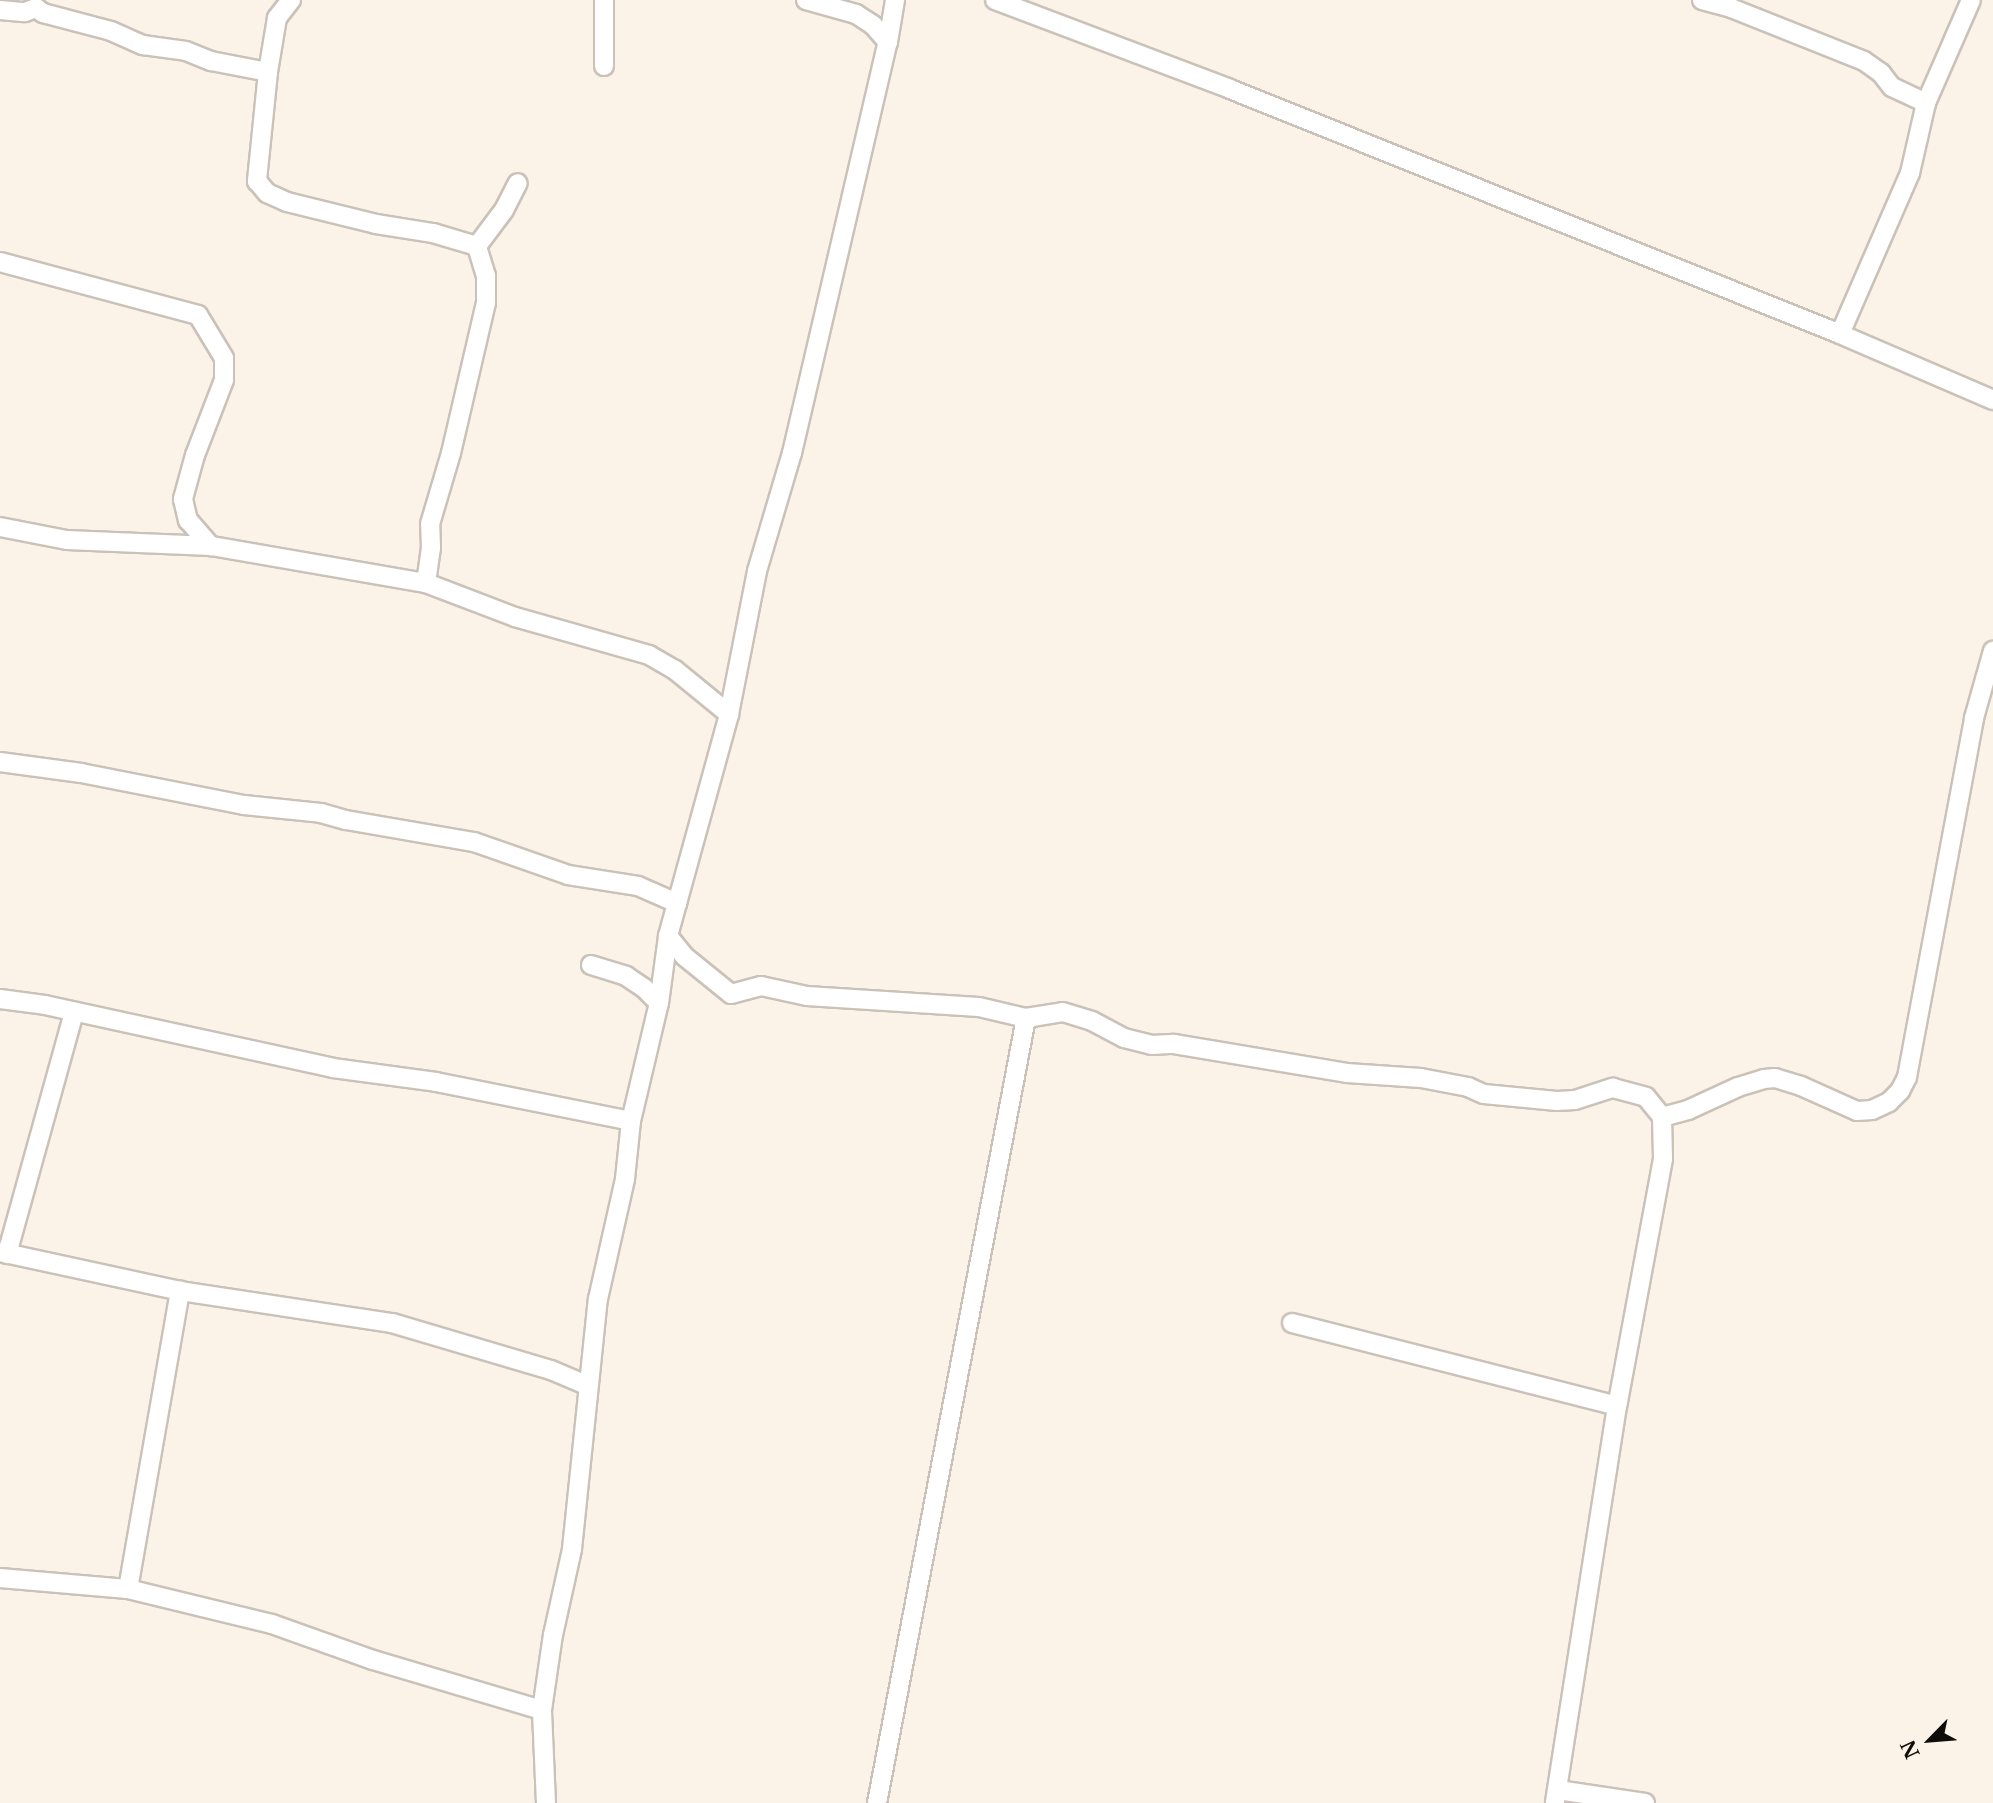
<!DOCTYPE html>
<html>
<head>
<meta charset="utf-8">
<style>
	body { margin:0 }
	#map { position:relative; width:1993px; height:1803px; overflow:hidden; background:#fbf3e8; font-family:"Libre Baskerville",serif }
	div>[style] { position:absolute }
	.roads { filter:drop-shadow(2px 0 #cac2b8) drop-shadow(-2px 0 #cac2b8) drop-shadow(0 2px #cac2b8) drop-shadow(0 -2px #cac2b8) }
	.minor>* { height:18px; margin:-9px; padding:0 9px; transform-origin:9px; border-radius:9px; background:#fff }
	span { translate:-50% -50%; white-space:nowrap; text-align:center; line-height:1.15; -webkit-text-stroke:5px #fbf3e8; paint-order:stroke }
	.north { position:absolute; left:1895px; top:1705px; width:70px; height:70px; -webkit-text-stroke:5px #fbf3e8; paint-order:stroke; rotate:245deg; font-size:19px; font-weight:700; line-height:28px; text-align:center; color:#0f0d09 }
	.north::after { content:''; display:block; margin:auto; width:24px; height:32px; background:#0f0d09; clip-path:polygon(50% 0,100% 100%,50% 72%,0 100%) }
</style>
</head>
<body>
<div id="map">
	<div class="roads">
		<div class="minor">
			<i style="left:291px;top:0;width:23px;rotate:128deg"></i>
			<i style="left:277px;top:18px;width:55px;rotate:99.5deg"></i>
			<i style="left:268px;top:72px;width:110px;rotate:95.8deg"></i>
			<i style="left:257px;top:181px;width:16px;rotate:50deg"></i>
			<i style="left:267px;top:193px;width:22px;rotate:24deg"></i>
			<i style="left:287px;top:202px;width:92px;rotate:13.9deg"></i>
			<i style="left:376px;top:224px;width:58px;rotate:9deg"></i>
			<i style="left:433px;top:233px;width:46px;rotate:16.5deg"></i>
			<i style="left:806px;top:0;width:52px;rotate:15.6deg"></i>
			<i style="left:856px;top:14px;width:20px;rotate:33deg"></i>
			<i style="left:873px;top:25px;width:23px;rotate:49deg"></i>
			<i style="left:995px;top:0;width:251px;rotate:20.7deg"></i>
			<i style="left:1230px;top:89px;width:657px;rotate:21.88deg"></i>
			<i style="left:1840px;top:334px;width:167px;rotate:23.3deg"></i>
			<i style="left:1702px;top:0;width:30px;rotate:15deg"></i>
			<i style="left:1731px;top:8px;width:143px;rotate:21.7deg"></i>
			<i style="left:1864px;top:61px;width:21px;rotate:35deg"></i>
			<i style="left:1881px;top:73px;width:18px;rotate:52deg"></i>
			<i style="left:1892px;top:87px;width:38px;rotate:25deg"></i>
			<i style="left:36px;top:8px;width:9px;rotate:36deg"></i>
			<i style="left:43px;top:13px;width:70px;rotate:14.8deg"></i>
			<i style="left:111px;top:31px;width:35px;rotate:24deg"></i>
			<i style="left:143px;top:45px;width:43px;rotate:7.9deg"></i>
			<i style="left:186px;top:51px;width:27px;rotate:22deg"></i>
			<i style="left:211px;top:61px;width:58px;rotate:10.9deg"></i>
			<i style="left:0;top:10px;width:25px;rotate:5deg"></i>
			<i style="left:25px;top:12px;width:12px;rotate:-20deg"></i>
			<i style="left:604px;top:66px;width:66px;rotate:-90deg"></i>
			<i style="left:477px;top:246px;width:45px;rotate:-53.1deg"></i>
			<i style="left:504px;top:210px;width:30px;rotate:-63deg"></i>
			<i style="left:0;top:262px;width:205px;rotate:15deg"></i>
			<i style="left:198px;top:315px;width:50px;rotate:58.8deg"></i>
			<i style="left:224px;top:358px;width:22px;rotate:90deg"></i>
			<i style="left:224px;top:380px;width:80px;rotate:111.1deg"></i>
			<i style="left:195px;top:455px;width:46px;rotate:105.3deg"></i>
			<i style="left:183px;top:499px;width:22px;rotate:77deg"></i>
			<i style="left:188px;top:520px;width:35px;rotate:49deg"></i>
			<i style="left:1840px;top:334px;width:176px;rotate:-66.5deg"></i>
			<i style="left:1910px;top:173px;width:72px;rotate:-77.1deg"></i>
			<i style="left:1926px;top:103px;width:112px;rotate:-66.4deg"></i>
			<i style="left:0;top:527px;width:68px;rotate:11deg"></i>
			<i style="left:67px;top:540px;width:144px;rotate:2.4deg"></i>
			<i style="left:211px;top:546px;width:218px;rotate:9.8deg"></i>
			<i style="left:426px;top:583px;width:95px;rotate:20.9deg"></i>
			<i style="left:515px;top:617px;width:139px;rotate:15.8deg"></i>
			<i style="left:649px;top:655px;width:30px;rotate:30deg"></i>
			<i style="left:675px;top:670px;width:70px;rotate:39.2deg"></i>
			<i style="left:426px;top:583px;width:35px;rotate:-82deg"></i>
			<i style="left:431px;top:548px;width:24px;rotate:-92deg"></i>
			<i style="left:430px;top:524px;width:74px;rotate:-73.5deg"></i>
			<i style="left:451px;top:453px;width:154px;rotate:-76.9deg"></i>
			<i style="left:486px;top:303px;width:27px;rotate:-90deg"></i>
			<i style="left:486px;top:276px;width:31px;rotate:-107deg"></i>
			<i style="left:0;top:762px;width:82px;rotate:7.7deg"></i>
			<i style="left:81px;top:773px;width:166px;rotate:11.1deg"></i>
			<i style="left:244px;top:805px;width:77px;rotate:5.9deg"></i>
			<i style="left:321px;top:813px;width:26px;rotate:16deg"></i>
			<i style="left:346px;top:820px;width:130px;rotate:9.8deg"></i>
			<i style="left:474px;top:842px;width:100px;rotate:19.3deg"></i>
			<i style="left:568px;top:875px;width:71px;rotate:8.9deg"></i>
			<i style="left:638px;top:886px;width:43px;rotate:23.6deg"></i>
			<i style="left:668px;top:936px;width:26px;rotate:51deg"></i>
			<i style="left:684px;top:956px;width:60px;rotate:39deg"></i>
			<i style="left:731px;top:994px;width:31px;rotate:-15deg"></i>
			<i style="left:761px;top:986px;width:47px;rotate:12.3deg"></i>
			<i style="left:807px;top:996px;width:172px;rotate:3.7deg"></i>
			<i style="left:979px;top:1007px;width:48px;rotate:13.2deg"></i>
			<i style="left:1026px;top:1018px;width:37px;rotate:-9deg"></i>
			<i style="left:1063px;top:1012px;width:30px;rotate:17deg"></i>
			<i style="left:1092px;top:1021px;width:36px;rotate:28deg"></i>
			<i style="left:1124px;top:1038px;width:29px;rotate:14deg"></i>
			<i style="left:1152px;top:1045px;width:22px;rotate:-3deg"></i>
			<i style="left:1174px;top:1044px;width:175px;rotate:9.5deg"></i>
			<i style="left:1347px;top:1073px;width:74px;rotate:3.9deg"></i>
			<i style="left:1421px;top:1078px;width:48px;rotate:10.8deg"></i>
			<i style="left:1468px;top:1087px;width:17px;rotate:24deg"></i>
			<i style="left:1484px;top:1094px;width:73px;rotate:5.5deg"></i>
			<i style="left:1557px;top:1101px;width:18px;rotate:-3deg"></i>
			<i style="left:1575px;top:1100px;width:40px;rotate:-18deg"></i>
			<i style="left:1613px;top:1088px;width:34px;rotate:15deg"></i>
			<i style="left:1646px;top:1097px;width:26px;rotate:51deg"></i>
			<i style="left:1662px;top:1117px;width:42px;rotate:88.6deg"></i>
			<i style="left:1663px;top:1159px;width:251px;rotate:100.5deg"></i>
			<i style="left:1617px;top:1406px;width:402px;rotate:98.9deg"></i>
			<i style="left:591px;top:965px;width:37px;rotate:17deg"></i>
			<i style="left:626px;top:976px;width:22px;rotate:34deg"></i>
			<i style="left:644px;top:988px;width:21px;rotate:45deg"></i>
			<i style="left:0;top:999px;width:45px;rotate:7.6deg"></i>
			<i style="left:45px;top:1005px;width:295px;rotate:12.3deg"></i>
			<i style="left:333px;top:1068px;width:104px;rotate:7.7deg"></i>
			<i style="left:436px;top:1082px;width:199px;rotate:11.3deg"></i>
			<i style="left:1662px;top:1117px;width:27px;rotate:-15deg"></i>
			<i style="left:1688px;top:1110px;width:55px;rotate:-24.7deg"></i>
			<i style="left:1738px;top:1087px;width:27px;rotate:-17deg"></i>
			<i style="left:1764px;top:1079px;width:11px;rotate:-5deg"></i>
			<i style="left:1775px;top:1078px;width:27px;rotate:17deg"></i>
			<i style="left:1801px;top:1086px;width:61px;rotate:24.1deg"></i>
			<i style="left:1857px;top:1111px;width:15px;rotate:-4deg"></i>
			<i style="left:1872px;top:1110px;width:19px;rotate:-25deg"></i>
			<i style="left:1889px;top:1102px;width:16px;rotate:-45deg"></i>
			<i style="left:1900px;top:1091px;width:16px;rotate:-63deg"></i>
			<i style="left:1907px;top:1077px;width:365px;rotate:-79.4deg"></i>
			<i style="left:1974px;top:718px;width:70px;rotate:-74.2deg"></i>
			<i style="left:0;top:1252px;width:184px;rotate:12.2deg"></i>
			<i style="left:180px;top:1291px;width:214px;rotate:8.6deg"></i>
			<i style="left:392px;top:1323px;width:166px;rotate:16.5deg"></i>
			<i style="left:551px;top:1370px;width:39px;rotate:23deg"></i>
			<i style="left:7px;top:1254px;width:251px;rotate:-74.5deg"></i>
			<i style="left:1292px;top:1323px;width:335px;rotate:14.3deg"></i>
			<i style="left:0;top:1578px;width:128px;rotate:4.9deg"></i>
			<i style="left:128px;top:1589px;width:148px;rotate:13.7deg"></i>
			<i style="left:272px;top:1624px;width:107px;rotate:19.6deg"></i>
			<i style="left:373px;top:1660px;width:176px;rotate:16.5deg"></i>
			<i style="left:128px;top:1589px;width:303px;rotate:-80.1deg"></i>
			<i style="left:1558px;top:1790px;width:88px;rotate:8.5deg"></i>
			<i style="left:546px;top:1803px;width:93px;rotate:-92.5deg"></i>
			<i style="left:542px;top:1710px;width:76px;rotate:-81.7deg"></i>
			<i style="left:553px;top:1635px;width:88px;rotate:-77.5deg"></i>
			<i style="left:572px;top:1549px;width:251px;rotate:-84.1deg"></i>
			<i style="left:598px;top:1299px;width:123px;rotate:-77.3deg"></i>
			<i style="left:625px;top:1179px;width:58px;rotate:-84.1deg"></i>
			<i style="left:631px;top:1121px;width:121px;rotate:-76.7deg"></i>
			<i style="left:659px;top:1003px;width:68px;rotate:-82.3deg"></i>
			<i style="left:668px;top:936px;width:230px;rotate:-74.6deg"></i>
			<i style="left:729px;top:714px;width:146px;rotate:-78.9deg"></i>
			<i style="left:757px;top:571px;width:123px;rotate:-73.5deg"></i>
			<i style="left:792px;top:453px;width:422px;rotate:-76.9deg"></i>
			<i style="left:888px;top:42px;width:43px;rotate:-80.5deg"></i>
			<i style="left:877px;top:1803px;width:799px;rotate:-79.25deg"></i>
		</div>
	</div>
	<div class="north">N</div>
</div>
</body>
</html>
